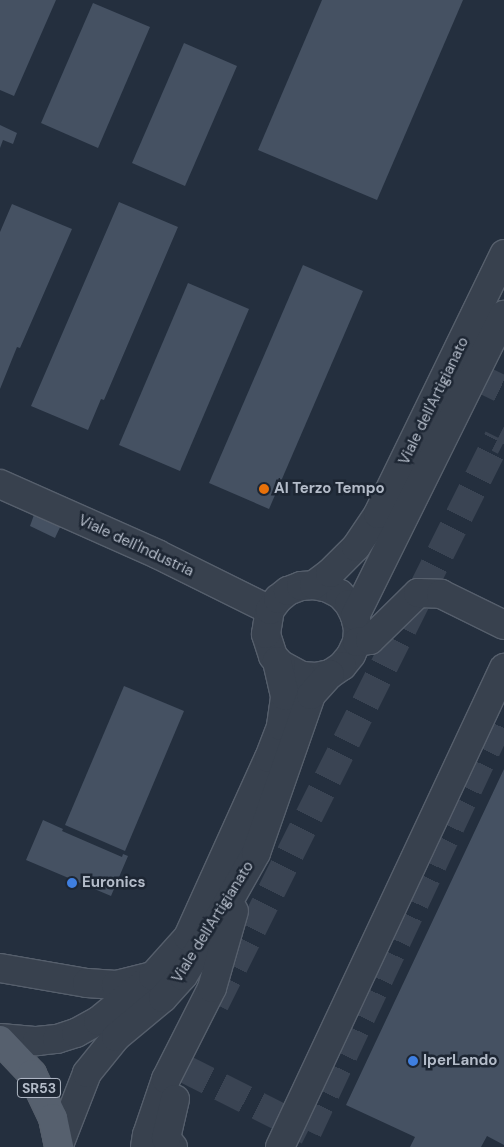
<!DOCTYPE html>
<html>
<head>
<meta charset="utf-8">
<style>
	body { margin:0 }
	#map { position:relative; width:504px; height:1147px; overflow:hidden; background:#242f3e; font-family:"DM Sans",sans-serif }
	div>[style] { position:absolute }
	.building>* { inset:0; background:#455162 }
	.minor-tunnel>* { height:28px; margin-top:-14px; transform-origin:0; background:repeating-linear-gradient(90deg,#3a4453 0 28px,transparent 0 42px) }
	.roads { filter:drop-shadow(1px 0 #565f6c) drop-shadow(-1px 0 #565f6c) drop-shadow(0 1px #565f6c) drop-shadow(0 -1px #565f6c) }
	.minor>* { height:28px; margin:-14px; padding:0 14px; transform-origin:14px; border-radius:14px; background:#38414e }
	.major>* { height:28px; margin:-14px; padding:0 14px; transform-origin:14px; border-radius:14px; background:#56606e }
	.dots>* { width:14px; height:14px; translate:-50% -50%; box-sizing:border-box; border:2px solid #1d2633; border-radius:50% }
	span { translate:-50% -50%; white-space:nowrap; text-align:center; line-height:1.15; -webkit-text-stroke:5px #1d2633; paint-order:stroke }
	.shield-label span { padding:1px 4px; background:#1d2633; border:1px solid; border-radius:4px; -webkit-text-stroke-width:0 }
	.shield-label { font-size:14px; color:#b4bcc9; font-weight:700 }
	.street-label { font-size:15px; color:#b4bcc9 }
	.poi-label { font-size:15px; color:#b4bcc9; font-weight:700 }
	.left { translate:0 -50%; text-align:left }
</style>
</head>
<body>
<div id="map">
	<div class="building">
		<i style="clip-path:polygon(0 0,56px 0,14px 96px,0 90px)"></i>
		<i style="clip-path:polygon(322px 0,463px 0,377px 200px,258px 150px)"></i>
		<i style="clip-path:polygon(93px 3px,150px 27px,98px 148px,41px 123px)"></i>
		<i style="clip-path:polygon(184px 43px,237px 66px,185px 186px,132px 163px)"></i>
		<i style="clip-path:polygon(0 125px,17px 133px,13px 144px,3px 140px,0 148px)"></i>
		<i style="clip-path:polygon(119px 202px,178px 227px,104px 400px,101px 399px,88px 430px,31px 406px)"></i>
		<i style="clip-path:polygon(12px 204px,72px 229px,20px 348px,17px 347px,0 389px,0 232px)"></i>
		<i style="clip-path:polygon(303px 265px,363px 291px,269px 509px,209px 483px)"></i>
		<i style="clip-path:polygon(188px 283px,249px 309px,180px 471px,119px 445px)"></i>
		<i style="clip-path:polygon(35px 512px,62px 523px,55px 538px,30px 526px)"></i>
		<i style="clip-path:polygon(124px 686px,184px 711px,125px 851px,65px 825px)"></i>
		<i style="clip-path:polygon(504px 769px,504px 1145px,487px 1136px,481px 1147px,410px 1147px,415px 1137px,346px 1105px)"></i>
		<i style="clip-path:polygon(43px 820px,63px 829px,62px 831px,122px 857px,123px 854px,128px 856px,111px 896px,26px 860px)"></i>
	</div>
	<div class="minor-tunnel">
		<i style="left:475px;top:376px;width:32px;rotate:26deg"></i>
		<i style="left:215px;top:1004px;width:633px;rotate:-63.43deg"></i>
		<i style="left:498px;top:438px;width:7px;rotate:27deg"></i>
		<i style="left:179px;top:1076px;width:9px;rotate:-63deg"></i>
		<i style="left:183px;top:1068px;width:140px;rotate:26.7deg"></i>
		<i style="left:308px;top:1131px;width:462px;rotate:-64.9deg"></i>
	</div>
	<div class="roads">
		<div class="minor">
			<i style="left:0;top:484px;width:172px;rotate:24deg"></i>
			<i style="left:157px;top:554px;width:126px;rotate:26.4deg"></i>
			<i style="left:314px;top:585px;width:14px;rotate:12deg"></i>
			<i style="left:328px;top:588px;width:13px;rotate:27deg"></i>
			<i style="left:340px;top:594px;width:13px;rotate:48deg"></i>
			<i style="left:349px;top:604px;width:13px;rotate:63deg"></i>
			<i style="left:355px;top:616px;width:13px;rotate:77deg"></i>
			<i style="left:358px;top:629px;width:13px;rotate:94deg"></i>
			<i style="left:357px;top:642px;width:14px;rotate:115deg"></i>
			<i style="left:351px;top:655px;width:14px;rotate:129deg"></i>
			<i style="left:342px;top:666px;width:14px;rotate:146deg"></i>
			<i style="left:330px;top:674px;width:14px;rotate:168deg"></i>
			<i style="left:316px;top:677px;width:14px;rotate:-176deg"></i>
			<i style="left:302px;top:676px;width:24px;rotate:-152deg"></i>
			<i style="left:281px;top:665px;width:12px;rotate:-132deg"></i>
			<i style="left:273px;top:656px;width:23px;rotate:-108deg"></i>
			<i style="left:266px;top:634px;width:24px;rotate:-81deg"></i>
			<i style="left:270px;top:610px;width:14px;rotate:-54deg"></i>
			<i style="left:278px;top:599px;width:13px;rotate:-39deg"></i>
			<i style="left:288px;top:591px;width:14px;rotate:-21deg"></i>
			<i style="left:301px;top:586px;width:13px;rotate:-4deg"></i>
			<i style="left:314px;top:585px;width:20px;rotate:-37deg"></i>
			<i style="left:330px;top:573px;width:37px;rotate:-45deg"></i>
			<i style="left:356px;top:547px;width:40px;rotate:-56deg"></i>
			<i style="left:378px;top:514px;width:289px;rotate:-64.1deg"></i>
			<i style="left:355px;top:616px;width:336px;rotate:-63.7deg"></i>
			<i style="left:357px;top:642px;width:13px;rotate:-9deg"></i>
			<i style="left:370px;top:640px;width:67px;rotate:-44.4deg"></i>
			<i style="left:418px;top:593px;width:23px;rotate:2deg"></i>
			<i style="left:441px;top:594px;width:70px;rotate:26.2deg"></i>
			<i style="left:0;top:968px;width:88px;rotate:9.8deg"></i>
			<i style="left:87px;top:983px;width:29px;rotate:4deg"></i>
			<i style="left:116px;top:985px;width:34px;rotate:-14deg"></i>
			<i style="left:0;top:1038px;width:37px;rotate:5deg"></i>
			<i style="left:37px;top:1041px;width:20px;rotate:-6deg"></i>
			<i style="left:57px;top:1039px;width:20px;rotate:-18deg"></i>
			<i style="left:76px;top:1033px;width:25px;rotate:-29deg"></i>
			<i style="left:98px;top:1021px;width:71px;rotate:-39.3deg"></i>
			<i style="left:153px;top:976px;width:52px;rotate:-48.1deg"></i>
			<i style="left:188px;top:937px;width:196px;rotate:-65.7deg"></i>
			<i style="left:269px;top:758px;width:34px;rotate:-69deg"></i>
			<i style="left:281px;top:726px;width:30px;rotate:-82deg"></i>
			<i style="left:285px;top:696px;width:36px;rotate:-103deg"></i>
			<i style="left:59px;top:1145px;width:77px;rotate:-68.7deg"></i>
			<i style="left:87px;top:1073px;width:46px;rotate:-51.1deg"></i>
			<i style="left:116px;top:1037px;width:61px;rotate:-39.7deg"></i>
			<i style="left:163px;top:998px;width:30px;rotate:-48deg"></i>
			<i style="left:183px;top:976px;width:80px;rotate:-58.3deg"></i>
			<i style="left:225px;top:908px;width:63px;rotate:-60.6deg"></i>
			<i style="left:256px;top:853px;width:167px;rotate:-70.8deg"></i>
			<i style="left:311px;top:695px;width:28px;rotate:-48deg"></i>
			<i style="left:145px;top:1147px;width:12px;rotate:-81deg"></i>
			<i style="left:147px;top:1135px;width:59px;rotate:-71.3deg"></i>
			<i style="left:166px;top:1079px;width:102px;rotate:-63.2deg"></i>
			<i style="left:212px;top:988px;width:80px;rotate:-74.1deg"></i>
			<i style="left:173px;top:1147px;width:11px;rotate:-128deg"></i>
			<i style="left:166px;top:1138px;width:40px;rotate:-77deg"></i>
			<i style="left:280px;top:1147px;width:529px;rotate:-64.94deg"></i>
		</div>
		<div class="major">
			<i style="left:0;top:1040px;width:47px;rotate:46.7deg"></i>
			<i style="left:32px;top:1074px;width:49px;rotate:64.5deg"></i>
			<i style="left:53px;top:1118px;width:30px;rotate:78deg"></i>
		</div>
	</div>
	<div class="dots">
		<i style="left:264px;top:489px;background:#e8710a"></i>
		<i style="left:72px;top:883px;background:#3f7fe0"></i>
		<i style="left:413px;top:1061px;background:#3f7fe0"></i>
	</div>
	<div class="shield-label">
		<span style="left:39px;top:1088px">SR53</span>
	</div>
	<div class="street-label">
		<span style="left:434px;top:401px;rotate:-64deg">Viale dell'Artigianato</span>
		<span style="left:136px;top:546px;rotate:25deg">Viale dell'Industria</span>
		<span style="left:213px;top:922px;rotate:-58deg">Viale dell'Artigianato</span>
	</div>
	<div class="poi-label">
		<span class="left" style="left:274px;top:489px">Al Terzo Tempo</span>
		<span class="left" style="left:82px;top:883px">Euronics</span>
		<span class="left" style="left:423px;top:1061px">IperLando</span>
	</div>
</div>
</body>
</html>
